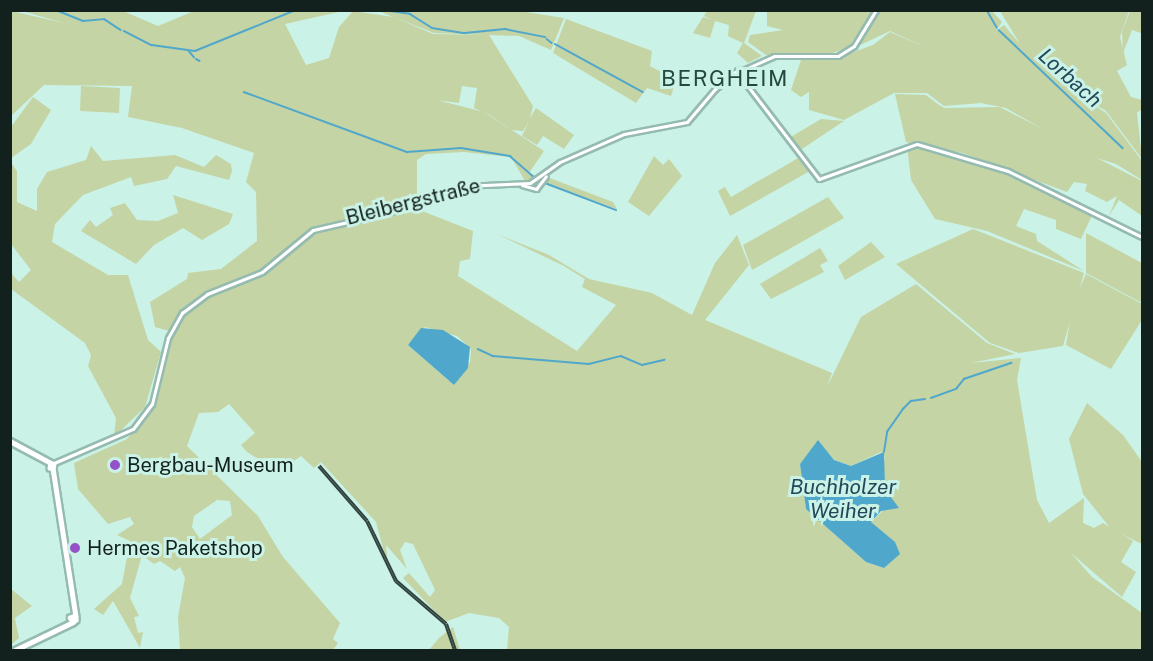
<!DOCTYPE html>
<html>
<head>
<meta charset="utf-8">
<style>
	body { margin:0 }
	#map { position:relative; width:1153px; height:661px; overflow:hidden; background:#cbf2e7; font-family:"Public Sans",sans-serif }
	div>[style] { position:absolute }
	.green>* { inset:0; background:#c4d4a4 }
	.water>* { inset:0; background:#50a7cc }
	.stream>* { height:1.5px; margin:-0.75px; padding:0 0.75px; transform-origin:0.75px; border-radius:0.75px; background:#50a7cc }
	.roads { filter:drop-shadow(2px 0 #95bbb1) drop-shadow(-2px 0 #95bbb1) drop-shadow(0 2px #95bbb1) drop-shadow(0 -2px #95bbb1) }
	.tertiary>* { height:3px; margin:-1.5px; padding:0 1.5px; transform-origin:1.5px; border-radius:1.5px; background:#fff }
	.primary>* { height:4.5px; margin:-2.25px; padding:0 2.25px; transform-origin:2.25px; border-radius:2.25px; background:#fff }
	.rail>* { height:4px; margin-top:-2px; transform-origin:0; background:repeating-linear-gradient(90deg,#cbf2e7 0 4.5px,#30433e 0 9px); box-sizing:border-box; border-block:2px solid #30433e }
	.dots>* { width:16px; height:16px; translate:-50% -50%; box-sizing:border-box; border:3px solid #cbf2e7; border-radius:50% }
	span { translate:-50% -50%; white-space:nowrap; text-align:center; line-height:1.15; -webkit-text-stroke:6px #cbf2e7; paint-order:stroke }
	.street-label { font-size:20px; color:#12211d }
	.poi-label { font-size:20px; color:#12211d }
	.left { translate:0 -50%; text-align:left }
	.water-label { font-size:21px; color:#224859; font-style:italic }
	.quarter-label { font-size:22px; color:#24473e; letter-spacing:1.5px }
	.frame { position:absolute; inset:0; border:12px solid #12211d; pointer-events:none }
</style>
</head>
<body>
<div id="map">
	<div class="green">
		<i style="clip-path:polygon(evenodd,513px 10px,564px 18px,551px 50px,519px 36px,434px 33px,394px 17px,433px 34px,489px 35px,533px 106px,530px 118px,536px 108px,574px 135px,564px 149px,543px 136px,537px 145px,522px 136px,529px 121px,523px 131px,512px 130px,488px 114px,474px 108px,477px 88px,462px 86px,459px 103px,437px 100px,484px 112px,544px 151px,529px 173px,538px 177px,525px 181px,511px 157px,464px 152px,426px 154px,417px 160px,417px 209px,473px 231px,470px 259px,460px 261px,458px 276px,577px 351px,616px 305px,582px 287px,585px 279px,564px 266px,497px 234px,549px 255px,589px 279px,652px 293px,692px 315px,715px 263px,737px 235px,749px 265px,705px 320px,832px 373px,827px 387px,861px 317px,916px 284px,987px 343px,1015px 354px,971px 363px,1021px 358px,1017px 380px,1037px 500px,1049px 523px,1084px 498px,1083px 523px,1094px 528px,1103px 523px,1133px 541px,1121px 562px,1136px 572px,1122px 597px,1071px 553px,1092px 577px,1142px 613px,1142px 650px,507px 650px,509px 627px,499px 618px,469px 613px,445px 622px,403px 578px,409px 573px,430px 597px,435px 590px,413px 544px,405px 542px,400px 550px,407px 569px,386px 545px,388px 567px,376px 522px,321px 462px,314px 468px,301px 456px,291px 463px,267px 464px,247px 452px,241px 445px,255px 433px,229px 404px,218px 412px,199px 413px,187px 446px,258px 516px,283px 557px,340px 623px,333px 639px,338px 643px,333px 650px,180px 650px,178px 617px,185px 578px,180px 567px,175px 571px,160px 561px,154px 564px,142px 555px,130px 598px,139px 616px,134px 617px,138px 633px,143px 632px,140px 648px,113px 601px,103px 615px,94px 609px,122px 584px,130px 541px,117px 535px,134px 524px,130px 517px,108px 524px,78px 489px,74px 463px,127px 439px,155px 407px,173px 332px,155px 327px,150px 302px,187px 279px,188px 273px,221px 269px,257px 241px,256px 192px,246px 182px,254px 153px,182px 128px,128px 117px,132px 86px,44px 85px,11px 116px,11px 11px,64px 23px,22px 11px,123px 11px,158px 26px,194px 11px,343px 11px,285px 24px,306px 65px,329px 58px,339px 27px,353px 11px,393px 17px,379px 11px,513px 10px,425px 327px,457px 336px,471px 349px,470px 362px,454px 385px,408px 345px,425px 327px,513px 10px,818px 441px,834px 460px,851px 466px,881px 452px,885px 457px,881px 472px,893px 501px,871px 522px,899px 554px,884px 568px,866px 562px,806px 509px,800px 464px,818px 441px,513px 10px,217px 500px,230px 501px,232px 515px,200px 539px,192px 527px,194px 516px,217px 500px)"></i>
		<i style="clip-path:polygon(707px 11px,756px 11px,744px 43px,762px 56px,748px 63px,737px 53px,743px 43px,728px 36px,729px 25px,715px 21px,710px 38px,693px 33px,703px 17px,712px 20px,704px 16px)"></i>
		<i style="clip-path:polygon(767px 11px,874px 11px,848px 48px,817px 58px,766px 55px,748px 42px,750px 35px,783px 30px,767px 26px)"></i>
		<i style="clip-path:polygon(878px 11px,992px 11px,1002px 22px,996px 31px,1004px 25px,1020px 44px,1000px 11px,1129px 11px,1120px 37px,1127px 65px,1117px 71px,1131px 97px,1142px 100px,1142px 110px,1137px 112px,1142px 159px,1106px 111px,1078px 95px,1106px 113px,1142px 161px,1142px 180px,1116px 164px,1097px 158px,1142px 181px,1142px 216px,1119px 200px,1109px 216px,1117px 196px,1107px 202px,1085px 191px,1087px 184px,1074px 182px,1067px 192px,963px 153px,906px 142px,895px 94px,926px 95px,939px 105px,945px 108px,1000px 107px,1044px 130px,1006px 108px,981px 103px,944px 106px,927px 93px,894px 93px,844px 120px,809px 110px,809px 92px,801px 97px,791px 90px,801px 60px,834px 59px,873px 45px,890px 32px,927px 48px,890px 31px,854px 48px)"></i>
		<i style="clip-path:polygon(1130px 11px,1142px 11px,1142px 27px,1141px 33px,1132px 30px,1123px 53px,1122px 32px)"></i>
		<i style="clip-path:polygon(566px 19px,652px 51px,650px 66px,676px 80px,671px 96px,647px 88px,636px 103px,553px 53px)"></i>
		<i style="clip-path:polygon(81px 86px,120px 88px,119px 113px,80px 111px)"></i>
		<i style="clip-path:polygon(33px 97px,51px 110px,31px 144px,11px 158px,11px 127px)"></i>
		<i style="clip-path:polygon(821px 119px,844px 121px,799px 151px,789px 138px)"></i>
		<i style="clip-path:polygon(916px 144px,1004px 170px,1080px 211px,1083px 206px,1094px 211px,1081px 239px,1056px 229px,1056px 220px,1024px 209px,1016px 226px,1036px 234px,1037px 241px,1084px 271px,987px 231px,935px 219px,911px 180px,907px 145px)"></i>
		<i style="clip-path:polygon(91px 146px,103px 161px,175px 155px,204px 167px,216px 155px,231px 164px,232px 171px,229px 180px,176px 166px,167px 179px,134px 186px,131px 177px,83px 195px,55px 224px,52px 242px,108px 275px,128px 275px,148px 340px,161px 352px,145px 407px,114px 437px,116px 418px,88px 366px,91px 355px,85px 343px,11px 289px,11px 273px,19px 282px,31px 270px,11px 244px,10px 161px,17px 171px,17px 202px,37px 211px,37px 189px,47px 172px,86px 160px)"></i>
		<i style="clip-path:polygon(654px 156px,663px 165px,669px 159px,682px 176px,649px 216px,628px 202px)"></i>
		<i style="clip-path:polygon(800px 157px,810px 171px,730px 216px,718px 191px,725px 187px,731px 197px)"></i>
		<i style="clip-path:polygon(547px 177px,613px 202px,617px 209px,544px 183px)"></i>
		<i style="clip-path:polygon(173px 195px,233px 214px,229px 224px,202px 240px,183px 228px,154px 245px,136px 264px,81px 231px,90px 220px,96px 227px,113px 215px,110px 208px,125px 203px,137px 220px,158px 221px,178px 213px)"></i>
		<i style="clip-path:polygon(828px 197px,844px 218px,752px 270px,743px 245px)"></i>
		<i style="clip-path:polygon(973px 229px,1084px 273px,1063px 346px,1019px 353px,990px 343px,896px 264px)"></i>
		<i style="clip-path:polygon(1086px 233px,1142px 263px,1142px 303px,1086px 273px)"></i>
		<i style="clip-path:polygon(871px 242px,885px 257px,845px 280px,838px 266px)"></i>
		<i style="clip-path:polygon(820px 248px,828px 261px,820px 265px,824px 272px,771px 299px,760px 284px)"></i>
		<i style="clip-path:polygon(1086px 274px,1142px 304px,1142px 320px,1111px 369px,1066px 345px,1073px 303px)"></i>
		<i style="clip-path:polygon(1087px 403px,1123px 435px,1142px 462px,1142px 544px,1111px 529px,1083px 494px,1069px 439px)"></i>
		<i style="clip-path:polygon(11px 589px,32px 606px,15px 618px,19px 638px,11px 645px)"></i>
		<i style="clip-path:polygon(453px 627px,460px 650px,429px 650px,439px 638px)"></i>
	</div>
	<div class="water">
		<i style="clip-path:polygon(421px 328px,443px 330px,470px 347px,468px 368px,454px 385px,408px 345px)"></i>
		<i style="clip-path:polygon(818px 440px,834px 460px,851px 466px,884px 452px,885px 489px,899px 508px,881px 511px,871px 522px,895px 542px,900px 554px,884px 568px,866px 562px,806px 509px,800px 464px)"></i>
	</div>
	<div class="stream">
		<i style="left:56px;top:10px;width:29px;rotate:22deg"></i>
		<i style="left:83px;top:21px;width:21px;rotate:-5deg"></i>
		<i style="left:104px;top:19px;width:20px;rotate:33deg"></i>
		<i style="left:383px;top:10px;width:27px;rotate:8deg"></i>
		<i style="left:410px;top:14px;width:26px;rotate:32deg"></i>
		<i style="left:432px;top:28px;width:33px;rotate:9deg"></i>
		<i style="left:465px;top:33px;width:40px;rotate:-5.7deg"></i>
		<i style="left:505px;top:29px;width:41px;rotate:11.3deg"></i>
		<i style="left:987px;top:10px;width:20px;rotate:60deg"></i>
		<i style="left:999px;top:30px;width:171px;rotate:43.6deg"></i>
		<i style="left:124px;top:31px;width:31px;rotate:27deg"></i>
		<i style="left:152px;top:45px;width:43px;rotate:7.9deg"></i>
		<i style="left:195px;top:51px;width:109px;rotate:-22.1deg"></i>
		<i style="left:547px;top:39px;width:6px;rotate:39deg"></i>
		<i style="left:555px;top:44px;width:100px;rotate:28.6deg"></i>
		<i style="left:189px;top:51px;width:8px;rotate:50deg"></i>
		<i style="left:196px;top:59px;width:4px;rotate:27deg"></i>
		<i style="left:244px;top:92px;width:174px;rotate:20.2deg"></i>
		<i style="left:407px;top:152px;width:54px;rotate:-4.2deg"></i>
		<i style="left:461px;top:148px;width:50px;rotate:9.3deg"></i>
		<i style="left:510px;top:156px;width:33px;rotate:41deg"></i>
		<i style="left:545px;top:183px;width:76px;rotate:20.8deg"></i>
		<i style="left:478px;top:349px;width:17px;rotate:25deg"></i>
		<i style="left:493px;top:356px;width:96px;rotate:4.8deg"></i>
		<i style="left:589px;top:364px;width:33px;rotate:-14deg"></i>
		<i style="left:621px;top:356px;width:23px;rotate:23deg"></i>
		<i style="left:642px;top:365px;width:23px;rotate:-13deg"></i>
		<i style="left:931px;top:398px;width:27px;rotate:-20deg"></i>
		<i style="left:956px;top:389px;width:13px;rotate:-51deg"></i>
		<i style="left:964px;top:379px;width:50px;rotate:-18.8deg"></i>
		<i style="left:884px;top:452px;width:20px;rotate:-81deg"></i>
		<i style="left:887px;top:432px;width:28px;rotate:-55deg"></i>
		<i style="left:903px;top:409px;width:11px;rotate:-45deg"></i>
		<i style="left:911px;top:401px;width:14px;rotate:-8deg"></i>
	</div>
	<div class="roads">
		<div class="tertiary">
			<i style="left:743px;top:70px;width:34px;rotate:-24deg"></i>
			<i style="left:774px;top:56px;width:64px"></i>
			<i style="left:838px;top:56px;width:19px;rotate:-32deg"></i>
			<i style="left:854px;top:46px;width:42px;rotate:-58.6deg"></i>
			<i style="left:740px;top:76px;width:130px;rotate:52.5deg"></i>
			<i style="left:819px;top:179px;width:104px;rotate:-19.7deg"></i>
			<i style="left:917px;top:144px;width:95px;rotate:16.5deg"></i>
			<i style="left:1008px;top:171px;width:149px;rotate:26.2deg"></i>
			<i style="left:522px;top:185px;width:15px;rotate:16deg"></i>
			<i style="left:536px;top:189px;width:16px;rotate:-52deg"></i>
			<i style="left:54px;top:463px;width:86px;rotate:-23.3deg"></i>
			<i style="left:133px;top:429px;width:31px;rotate:-53deg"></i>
			<i style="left:152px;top:404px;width:68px;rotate:-76.4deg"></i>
			<i style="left:168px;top:338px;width:29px;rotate:-61deg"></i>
			<i style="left:182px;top:313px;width:31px;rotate:-37deg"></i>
			<i style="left:207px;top:294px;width:59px;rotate:-21.8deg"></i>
			<i style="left:262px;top:272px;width:66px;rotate:-39.5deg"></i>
			<i style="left:313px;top:230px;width:80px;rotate:-13deg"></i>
			<i style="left:391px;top:212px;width:76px;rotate:-20.1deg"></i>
			<i style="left:462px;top:186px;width:68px;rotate:-2.5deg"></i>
			<i style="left:530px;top:183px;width:37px;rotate:-35deg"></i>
			<i style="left:560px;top:162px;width:70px;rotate:-23.6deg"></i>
			<i style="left:624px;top:134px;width:64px;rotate:-10.8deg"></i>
			<i style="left:687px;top:122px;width:43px;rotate:-49.7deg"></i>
			<i style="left:715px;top:89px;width:30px;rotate:-40deg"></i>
			<i style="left:738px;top:70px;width:5px;rotate:11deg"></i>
			<i style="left:743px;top:71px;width:6px;rotate:162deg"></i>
		</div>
		<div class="primary">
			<i style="left:10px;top:441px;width:47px;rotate:28.2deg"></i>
			<i style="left:50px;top:464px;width:4px"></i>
			<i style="left:54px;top:464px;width:4px;rotate:104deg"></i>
			<i style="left:53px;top:468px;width:3px;rotate:180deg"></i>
			<i style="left:50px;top:468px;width:4px;rotate:-90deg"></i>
			<i style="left:53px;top:468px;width:151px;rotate:81.2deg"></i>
			<i style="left:74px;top:616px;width:4px;rotate:63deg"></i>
			<i style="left:76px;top:620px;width:4px;rotate:146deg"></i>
			<i style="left:73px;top:622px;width:5px;rotate:-127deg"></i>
			<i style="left:70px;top:618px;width:4px;rotate:-27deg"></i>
			<i style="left:15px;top:650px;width:64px;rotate:-25.8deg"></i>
		</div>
	</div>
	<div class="rail">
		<i style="left:319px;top:466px;width:73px;rotate:48.9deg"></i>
		<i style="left:367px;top:521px;width:67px;rotate:64.2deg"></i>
		<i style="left:396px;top:581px;width:66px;rotate:40.7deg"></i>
		<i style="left:446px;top:624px;width:28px;rotate:71deg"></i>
	</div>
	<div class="dots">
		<i style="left:115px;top:465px;background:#9452c8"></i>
		<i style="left:75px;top:548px;background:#9452c8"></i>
	</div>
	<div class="street-label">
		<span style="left:413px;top:202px;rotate:-14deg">Bleibergstraße</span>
	</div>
	<div class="poi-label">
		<span class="left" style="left:127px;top:465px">Bergbau-Museum</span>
		<span class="left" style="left:87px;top:548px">Hermes Paketshop</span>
	</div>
	<div class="water-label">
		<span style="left:1070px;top:78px;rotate:42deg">Lorbach</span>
		<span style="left:843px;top:499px">Buchholzer<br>Weiher</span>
	</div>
	<div class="quarter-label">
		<span style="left:725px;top:79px">BERGHEIM</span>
	</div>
	<div class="frame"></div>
</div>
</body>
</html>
